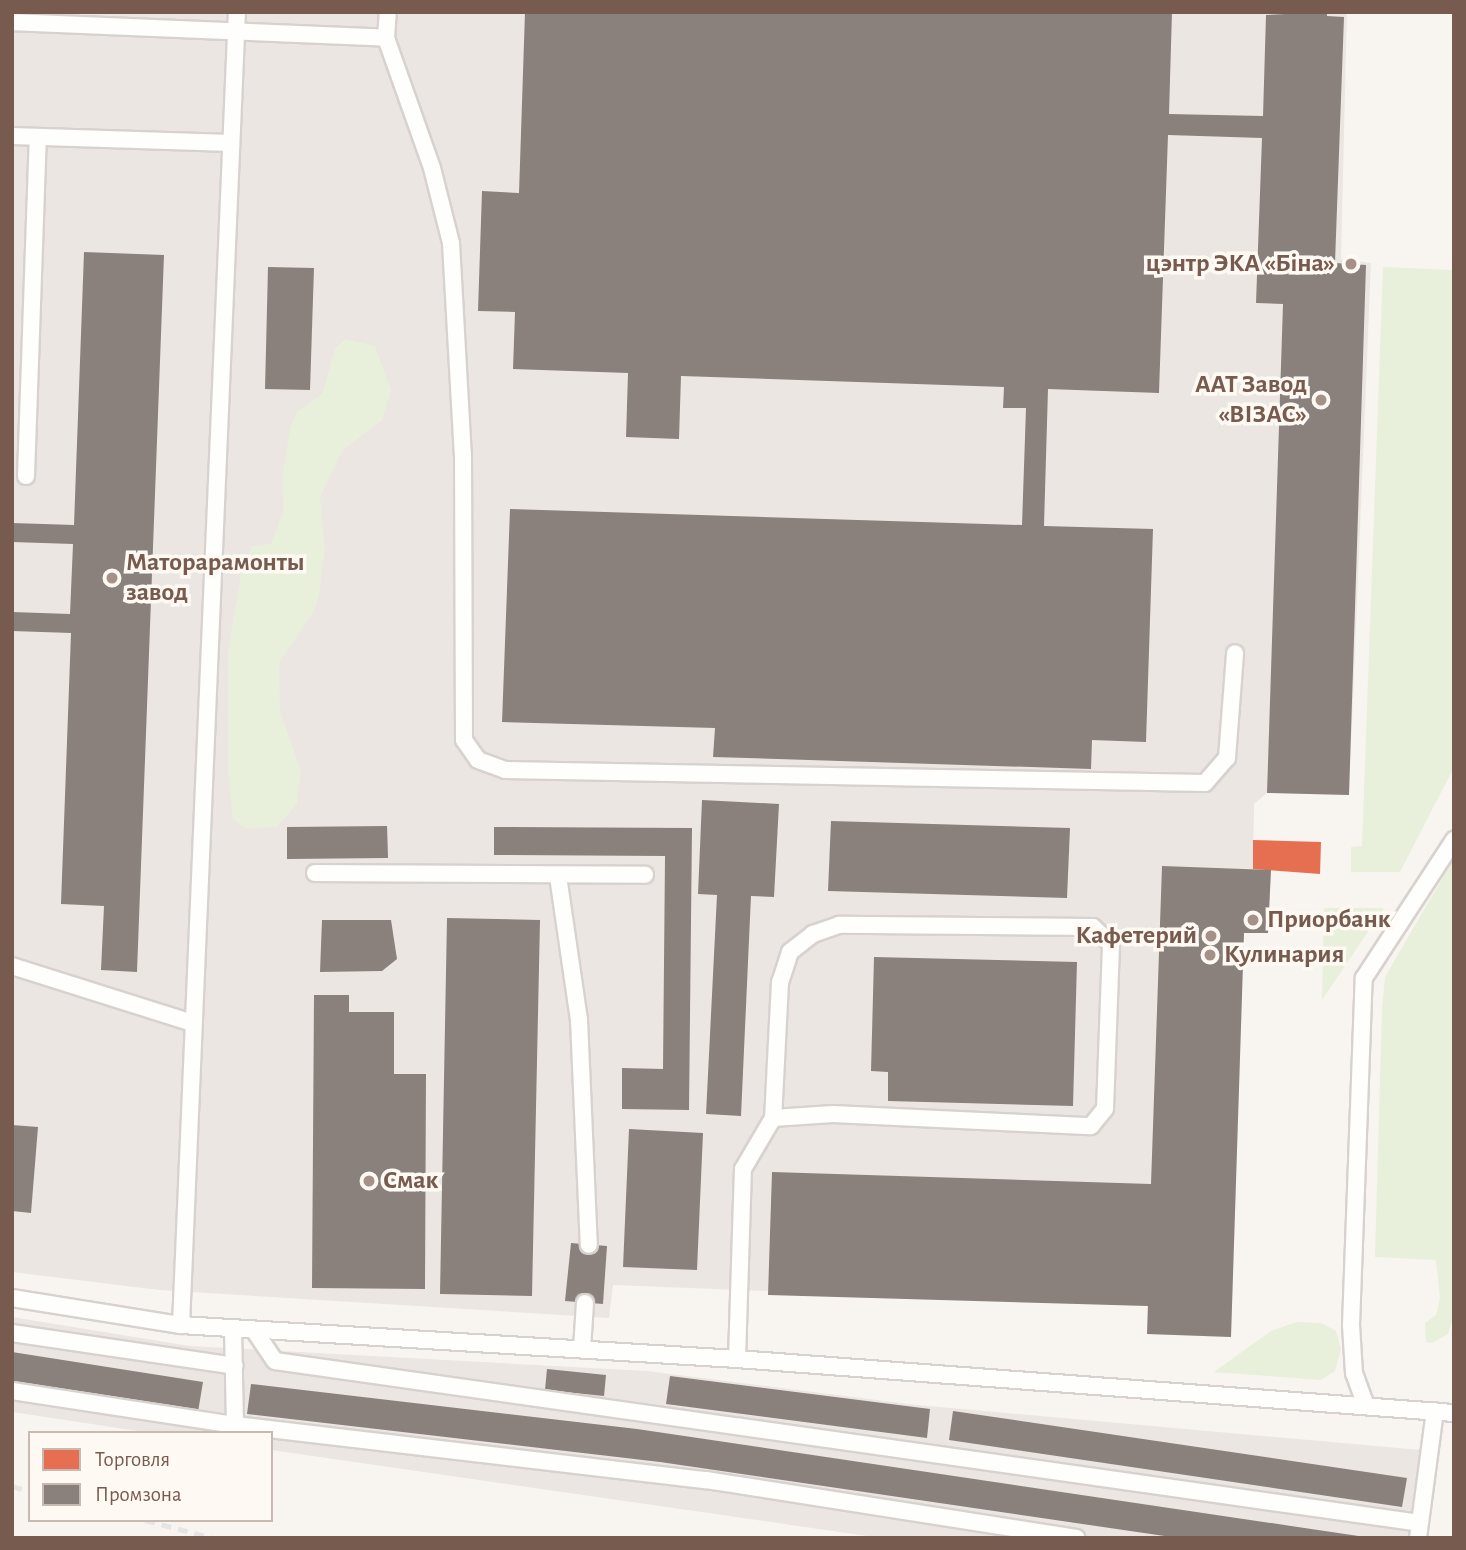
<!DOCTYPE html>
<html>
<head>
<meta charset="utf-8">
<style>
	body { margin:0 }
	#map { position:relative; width:1466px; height:1550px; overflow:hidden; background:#f8f5f0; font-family:"Alegreya Sans",sans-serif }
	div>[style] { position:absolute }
	.industrial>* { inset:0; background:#ece6e2 }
	.green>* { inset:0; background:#e8efdb }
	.shops>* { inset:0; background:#e76f51 }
	.industry>* { inset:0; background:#8a817c }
	.roads { filter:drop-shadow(2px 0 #d8d2ce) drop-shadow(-2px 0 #d8d2ce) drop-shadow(0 2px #d8d2ce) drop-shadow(0 -2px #d8d2ce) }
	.lane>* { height:16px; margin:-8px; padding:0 8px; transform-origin:8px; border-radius:8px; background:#fefefd }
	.rail>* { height:5px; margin-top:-2.5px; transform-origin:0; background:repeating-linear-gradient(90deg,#e6e4e7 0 10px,transparent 0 17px) }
	.dots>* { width:19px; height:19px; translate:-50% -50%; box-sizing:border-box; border:4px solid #fef9f3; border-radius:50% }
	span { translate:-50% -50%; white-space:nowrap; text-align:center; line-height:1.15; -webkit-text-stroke:7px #fef9f3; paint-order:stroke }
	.poi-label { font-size:26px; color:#785b4f; font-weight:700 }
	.right { translate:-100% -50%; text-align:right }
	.left { translate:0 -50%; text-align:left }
	.frame { position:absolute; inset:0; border:14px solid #785b4f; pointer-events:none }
	.legend { position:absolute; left:28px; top:1431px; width:245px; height:91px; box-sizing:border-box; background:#fef9f3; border:2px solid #c8bab1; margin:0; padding:9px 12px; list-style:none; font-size:21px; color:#785b4f }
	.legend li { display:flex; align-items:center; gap:14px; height:35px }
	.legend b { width:35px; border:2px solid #c8bab1 }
</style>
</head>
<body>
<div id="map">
	<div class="industrial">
		<i style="clip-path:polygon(12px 12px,1347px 12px,1341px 259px,1371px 263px,1349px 795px,1267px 793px,1254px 804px,1253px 869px,1271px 870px,1268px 933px,1244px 933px,1231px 1337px,1147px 1334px,1147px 1306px,613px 1285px,609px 1318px,159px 1290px,12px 1272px)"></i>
		<i style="clip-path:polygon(12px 1317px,190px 1346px,647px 1371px,917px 1405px,1421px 1450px,1411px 1538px,881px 1538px,271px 1450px,271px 1433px,151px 1433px,12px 1412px)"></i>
	</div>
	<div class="green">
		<i style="clip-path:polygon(1383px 267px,1454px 270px,1454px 767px,1400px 872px,1351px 872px,1351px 847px,1362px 846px)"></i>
		<i style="clip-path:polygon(345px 339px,375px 346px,391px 390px,382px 420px,343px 450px,320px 497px,325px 547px,319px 596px,314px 611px,279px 663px,280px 711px,301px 771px,297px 804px,277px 827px,246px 829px,233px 819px,228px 772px,228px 649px,241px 575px,252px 546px,271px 544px,284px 509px,282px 475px,291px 426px,297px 412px,322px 394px,335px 349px)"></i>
		<i style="clip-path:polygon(1454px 858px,1454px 1314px,1448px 1334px,1432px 1343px,1426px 1342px,1425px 1323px,1436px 1315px,1440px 1298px,1436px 1260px,1375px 1257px,1382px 1009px,1385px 977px)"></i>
		<i style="clip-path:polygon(1324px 908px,1384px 908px,1322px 1000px)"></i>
		<i style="clip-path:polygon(1297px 1322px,1321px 1323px,1336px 1331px,1341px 1349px,1335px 1371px,1321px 1380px,1214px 1372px,1271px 1331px)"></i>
	</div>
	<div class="shops">
		<i style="clip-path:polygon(1253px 840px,1321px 842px,1320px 874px,1253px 869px)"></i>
	</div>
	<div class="industry">
		<i style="clip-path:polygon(525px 12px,1172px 12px,1169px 114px,1263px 116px,1266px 15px,1327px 12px,1327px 16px,1344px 17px,1335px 263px,1366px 265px,1349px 795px,1267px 793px,1283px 304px,1256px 303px,1262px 138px,1168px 135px,1159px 393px,1048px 389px,1044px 526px,1153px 529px,1146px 742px,1092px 740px,1091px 769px,713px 757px,715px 728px,502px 722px,510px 509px,1022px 525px,1026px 408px,1003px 408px,1004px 387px,681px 376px,679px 439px,626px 437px,628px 373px,513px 369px,515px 312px,478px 311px,482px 191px,519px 193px)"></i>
		<i style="clip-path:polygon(84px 252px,164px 255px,137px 972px,101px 970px,104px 906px,61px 904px,71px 633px,12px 631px,12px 612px,70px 614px,73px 544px,12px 542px,12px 523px,74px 525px)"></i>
		<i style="clip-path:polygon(268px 267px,314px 268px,310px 390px,265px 389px)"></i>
		<i style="clip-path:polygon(702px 800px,779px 804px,774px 897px,751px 896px,741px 1116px,706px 1114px,717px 895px,698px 894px)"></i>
		<i style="clip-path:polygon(831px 821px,1070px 828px,1067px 898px,828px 891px)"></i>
		<i style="clip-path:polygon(387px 826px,388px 858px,287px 859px,287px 827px)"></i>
		<i style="clip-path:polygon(494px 827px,692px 828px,689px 1110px,622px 1109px,622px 1068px,663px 1069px,665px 856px,494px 855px)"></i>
		<i style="clip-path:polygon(1162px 866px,1271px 870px,1268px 933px,1244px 933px,1231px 1337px,1147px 1334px,1148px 1306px,768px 1295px,772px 1172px,1151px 1184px)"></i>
		<i style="clip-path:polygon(447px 918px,540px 920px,532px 1296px,440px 1294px)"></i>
		<i style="clip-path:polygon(322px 920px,391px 920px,397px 959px,382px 971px,320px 972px)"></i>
		<i style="clip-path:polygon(874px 957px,1077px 962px,1073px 1106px,888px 1101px,888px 1072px,871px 1071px)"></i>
		<i style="clip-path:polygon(314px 995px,349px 995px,349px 1012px,394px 1012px,394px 1074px,426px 1074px,425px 1289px,312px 1288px)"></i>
		<i style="clip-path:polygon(12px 1125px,38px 1127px,31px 1213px,12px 1211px)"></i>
		<i style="clip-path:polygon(629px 1129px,703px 1133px,697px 1270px,623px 1267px)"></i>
		<i style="clip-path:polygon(571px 1243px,607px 1246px,603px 1304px,565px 1301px)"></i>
		<i style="clip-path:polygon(12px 1352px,203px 1382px,198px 1412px,12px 1382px)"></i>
		<i style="clip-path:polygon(547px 1369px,606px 1375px,604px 1396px,545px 1390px)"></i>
		<i style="clip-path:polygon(670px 1376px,930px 1409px,927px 1438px,666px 1404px)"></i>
		<i style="clip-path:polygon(251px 1384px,637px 1429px,1372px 1538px,1178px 1538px,660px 1462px,247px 1414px)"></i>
		<i style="clip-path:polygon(953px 1411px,1407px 1478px,1402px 1507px,949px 1440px)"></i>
	</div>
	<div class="roads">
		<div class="lane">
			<i style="left:12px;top:22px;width:374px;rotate:2.4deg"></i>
			<i style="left:386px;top:38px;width:138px;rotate:70.5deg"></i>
			<i style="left:432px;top:168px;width:77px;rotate:75.8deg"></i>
			<i style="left:451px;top:243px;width:212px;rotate:86.8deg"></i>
			<i style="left:463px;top:455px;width:285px;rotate:89.8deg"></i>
			<i style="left:464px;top:740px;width:24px;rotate:55deg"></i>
			<i style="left:478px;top:760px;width:29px;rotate:20deg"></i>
			<i style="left:505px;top:770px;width:700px;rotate:1.06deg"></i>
			<i style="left:1205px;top:783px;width:33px;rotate:-49deg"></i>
			<i style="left:1227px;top:758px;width:105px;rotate:-85.6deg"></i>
			<i style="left:386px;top:38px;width:26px;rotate:-86deg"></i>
			<i style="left:12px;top:136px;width:219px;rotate:1.8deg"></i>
			<i style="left:26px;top:476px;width:339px;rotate:-88deg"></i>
			<i style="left:315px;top:873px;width:330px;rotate:0.3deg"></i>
			<i style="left:558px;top:876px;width:146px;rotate:81.7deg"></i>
			<i style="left:579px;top:1020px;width:225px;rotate:87.5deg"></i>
			<i style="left:12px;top:966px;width:190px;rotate:17.5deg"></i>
			<i style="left:12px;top:1298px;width:171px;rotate:9.1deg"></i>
			<i style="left:181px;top:1325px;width:557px;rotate:3.5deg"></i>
			<i style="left:737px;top:1359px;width:719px;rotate:4.31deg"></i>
			<i style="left:181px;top:1325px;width:1314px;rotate:-87.56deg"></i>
			<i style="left:233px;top:1329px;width:96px;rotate:88.8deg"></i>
			<i style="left:254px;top:1330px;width:37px;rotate:56deg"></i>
			<i style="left:275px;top:1361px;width:1156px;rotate:8.05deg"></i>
			<i style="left:12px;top:1333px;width:225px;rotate:8.4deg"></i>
			<i style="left:582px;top:1349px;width:46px;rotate:-86.3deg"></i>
			<i style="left:737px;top:1359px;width:190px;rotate:-88.2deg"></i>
			<i style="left:743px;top:1169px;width:59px;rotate:-59.5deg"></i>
			<i style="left:773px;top:1118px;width:60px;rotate:-3.8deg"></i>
			<i style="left:833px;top:1114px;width:258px;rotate:2.7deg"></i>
			<i style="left:1091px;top:1126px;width:22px;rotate:-51deg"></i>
			<i style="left:1105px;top:1109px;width:165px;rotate:-87.9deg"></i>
			<i style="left:1111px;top:944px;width:25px;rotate:-137deg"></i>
			<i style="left:1093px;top:927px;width:254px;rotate:-179.5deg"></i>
			<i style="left:839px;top:925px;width:28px;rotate:161deg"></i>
			<i style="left:813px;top:934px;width:29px;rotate:142deg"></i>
			<i style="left:790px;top:952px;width:32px;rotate:108deg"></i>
			<i style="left:780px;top:982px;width:136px;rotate:92.9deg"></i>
			<i style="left:12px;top:1391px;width:226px;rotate:8.7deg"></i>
			<i style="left:235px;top:1425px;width:474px;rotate:6.7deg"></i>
			<i style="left:706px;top:1480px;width:375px;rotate:8.9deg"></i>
			<i style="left:1366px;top:1406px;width:35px;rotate:-110deg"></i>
			<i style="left:1354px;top:1373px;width:48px;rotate:-93.6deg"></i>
			<i style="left:1351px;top:1325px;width:347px;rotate:-87.9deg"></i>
			<i style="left:1364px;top:978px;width:165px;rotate:-56.9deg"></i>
			<i style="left:1418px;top:1538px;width:128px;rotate:-82.4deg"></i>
		</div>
	</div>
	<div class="rail">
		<i style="left:12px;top:1486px;width:19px;rotate:16deg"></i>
		<i style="left:145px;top:1520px;width:70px;rotate:14.8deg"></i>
	</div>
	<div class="dots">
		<i style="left:1351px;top:264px;background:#a59187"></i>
		<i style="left:1321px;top:400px;background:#a59187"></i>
		<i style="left:112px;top:578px;background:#a59187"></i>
		<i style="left:1253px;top:920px;background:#a59187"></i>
		<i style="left:1211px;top:936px;background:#a59187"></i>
		<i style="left:1210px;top:955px;background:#a59187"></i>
		<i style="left:369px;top:1181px;background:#a59187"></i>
	</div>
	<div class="poi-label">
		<span class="right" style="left:1335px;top:264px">цэнтр ЭКА «Біна»</span>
		<span class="right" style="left:1307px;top:400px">ААТ Завод<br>«ВІЗАС»</span>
		<span class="left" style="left:126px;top:578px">Маторарамонты<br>завод</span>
		<span class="left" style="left:1267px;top:920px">Приорбанк</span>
		<span class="right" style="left:1197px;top:936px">Кафетерий</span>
		<span class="left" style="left:1224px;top:955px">Кулинария</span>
		<span class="left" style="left:383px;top:1181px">Смак</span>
	</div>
	<div class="frame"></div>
	<ul class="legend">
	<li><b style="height:19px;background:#e76f51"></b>Торговля</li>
	<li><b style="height:19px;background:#8a817c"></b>Промзона</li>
	</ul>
</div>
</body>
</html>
